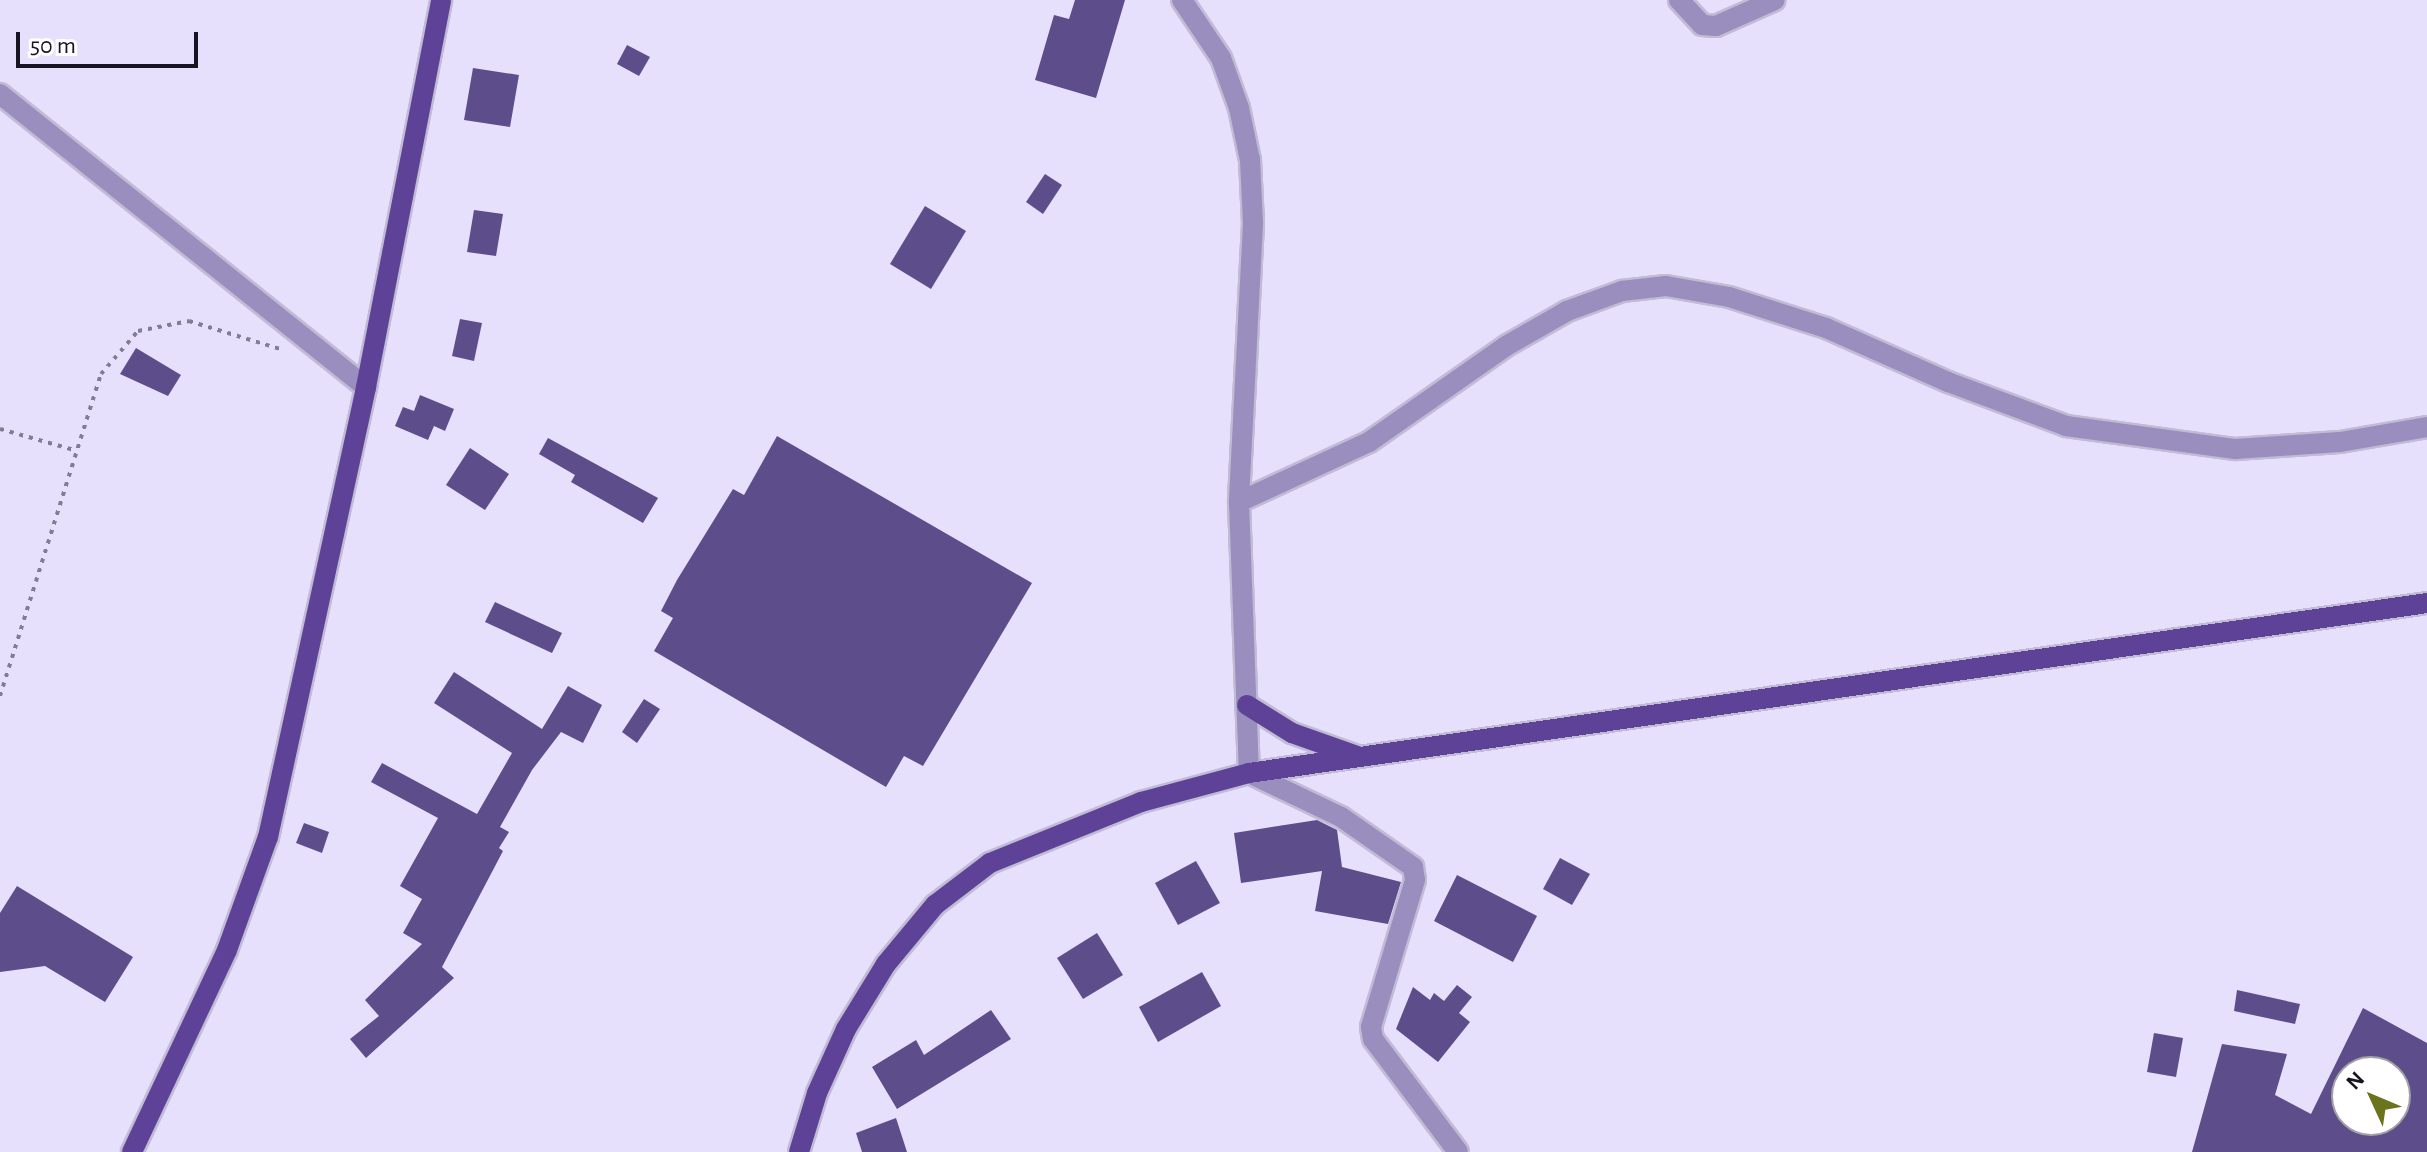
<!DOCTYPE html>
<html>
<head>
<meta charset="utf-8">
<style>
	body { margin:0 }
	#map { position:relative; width:2427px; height:1152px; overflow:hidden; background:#e6e0fd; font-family:"Alegreya Sans",sans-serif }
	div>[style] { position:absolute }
	.building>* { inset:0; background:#5e4d8b }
	.path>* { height:4px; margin-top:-2px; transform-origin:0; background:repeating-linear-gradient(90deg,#827d92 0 4px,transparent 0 10px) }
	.roads { filter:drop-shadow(2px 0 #c1bbd5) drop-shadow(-2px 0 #c1bbd5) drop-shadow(0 2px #c1bbd5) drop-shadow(0 -2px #c1bbd5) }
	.minor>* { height:20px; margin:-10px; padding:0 10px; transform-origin:10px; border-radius:10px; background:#998ebe }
	.major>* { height:20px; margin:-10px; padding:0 10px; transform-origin:10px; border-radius:10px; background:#5e4298 }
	span { translate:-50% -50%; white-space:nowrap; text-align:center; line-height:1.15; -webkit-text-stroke:8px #fff; paint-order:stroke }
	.north { position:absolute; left:2331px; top:1056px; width:80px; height:80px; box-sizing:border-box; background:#fff; border:2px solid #a3a1a6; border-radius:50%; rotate:314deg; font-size:22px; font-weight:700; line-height:32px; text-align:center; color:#181421 }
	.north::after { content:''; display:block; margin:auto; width:28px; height:36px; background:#6b741d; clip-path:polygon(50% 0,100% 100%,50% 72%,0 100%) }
	.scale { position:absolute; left:16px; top:32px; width:182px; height:36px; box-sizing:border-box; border:4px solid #181421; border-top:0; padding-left:10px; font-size:24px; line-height:28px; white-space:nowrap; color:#181421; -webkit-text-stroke:6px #fff; paint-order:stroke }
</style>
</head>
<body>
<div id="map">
	<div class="building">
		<i style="clip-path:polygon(1075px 0,1125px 0,1096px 98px,1035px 80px,1054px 15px,1069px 19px)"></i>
		<i style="clip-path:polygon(627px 45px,650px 57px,639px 76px,617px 64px)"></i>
		<i style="clip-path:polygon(473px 68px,519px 75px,510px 127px,464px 120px)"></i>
		<i style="clip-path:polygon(1045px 174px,1062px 185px,1043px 214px,1026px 202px)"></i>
		<i style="clip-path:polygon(925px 206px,966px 231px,931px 289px,890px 264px)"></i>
		<i style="clip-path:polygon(474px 210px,503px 214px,496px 256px,467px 252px)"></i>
		<i style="clip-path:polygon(460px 319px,482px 323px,474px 361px,452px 356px)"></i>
		<i style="clip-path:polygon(136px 348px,181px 375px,168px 396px,120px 374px)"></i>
		<i style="clip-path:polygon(420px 395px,454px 409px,445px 431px,434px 426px,428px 440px,395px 426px,403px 407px,414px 411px)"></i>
		<i style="clip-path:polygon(777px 436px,1032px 583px,923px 766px,904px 756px,886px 787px,654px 651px,673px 618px,661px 611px,677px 580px,733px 489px,744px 495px)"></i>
		<i style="clip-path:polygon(548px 438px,658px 498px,643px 523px,571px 482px,575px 475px,539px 454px)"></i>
		<i style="clip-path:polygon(470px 448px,509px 474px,485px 510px,446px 485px)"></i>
		<i style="clip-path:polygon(495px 602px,562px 633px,552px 653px,485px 622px)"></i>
		<i style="clip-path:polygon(454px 672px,542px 729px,568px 686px,602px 705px,583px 743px,561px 732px,532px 770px,500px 827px,509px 832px,499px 848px,503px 851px,442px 967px,454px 978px,366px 1058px,350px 1039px,379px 1016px,365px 1000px,422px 944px,403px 933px,422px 899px,400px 886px,438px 818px,371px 782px,382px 763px,477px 814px,512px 753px,434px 703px)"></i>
		<i style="clip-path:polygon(644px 699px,660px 709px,637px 743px,622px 732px)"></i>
		<i style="clip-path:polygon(1317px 820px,1337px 830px,1342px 867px,1401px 882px,1388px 924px,1315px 911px,1322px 871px,1241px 883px,1234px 833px)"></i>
		<i style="clip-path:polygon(304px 823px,329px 832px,322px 853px,296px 843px)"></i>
		<i style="clip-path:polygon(1560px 858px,1590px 874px,1572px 905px,1543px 889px)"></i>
		<i style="clip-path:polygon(1196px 861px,1220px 903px,1178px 925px,1155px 883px)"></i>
		<i style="clip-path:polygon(1457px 875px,1537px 916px,1513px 962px,1434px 921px)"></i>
		<i style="clip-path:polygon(17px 886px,133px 957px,105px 1002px,45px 966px,0 972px,0 913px)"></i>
		<i style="clip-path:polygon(1097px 933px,1123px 975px,1083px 999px,1057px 958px)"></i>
		<i style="clip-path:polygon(1202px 972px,1221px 1006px,1158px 1042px,1139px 1007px)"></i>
		<i style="clip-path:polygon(1457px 985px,1472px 997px,1459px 1013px,1470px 1022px,1438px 1062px,1396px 1029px,1413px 987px,1430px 1000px,1434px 993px,1444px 1001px)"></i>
		<i style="clip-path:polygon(2237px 990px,2300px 1004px,2295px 1024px,2234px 1011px)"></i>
		<i style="clip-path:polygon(evenodd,2363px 1008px,2427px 1043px,2427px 1152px,2192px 1152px,2222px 1044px,2287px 1054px,2275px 1095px,2311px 1114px,2363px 1008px,2347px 1072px,2395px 1072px,2395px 1120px,2347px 1120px,2347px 1072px)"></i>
		<i style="clip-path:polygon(991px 1010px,1011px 1039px,897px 1109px,872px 1067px,916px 1040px,924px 1055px)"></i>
		<i style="clip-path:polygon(2154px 1033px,2183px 1038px,2176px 1077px,2147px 1072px)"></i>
		<i style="clip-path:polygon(896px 1118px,907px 1152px,862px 1152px,856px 1133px)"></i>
	</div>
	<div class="path">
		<i style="left:0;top:429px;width:77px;rotate:15.8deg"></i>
		<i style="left:0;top:696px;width:337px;rotate:-72.6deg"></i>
		<i style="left:101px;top:374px;width:57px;rotate:-49.3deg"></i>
		<i style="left:138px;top:331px;width:52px;rotate:-11.1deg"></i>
		<i style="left:189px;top:321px;width:95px;rotate:17.1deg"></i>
	</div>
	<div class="roads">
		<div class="minor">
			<i style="left:1182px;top:0;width:70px;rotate:56.1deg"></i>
			<i style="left:1221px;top:58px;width:53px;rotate:70.2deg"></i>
			<i style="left:1239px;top:108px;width:53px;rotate:78.1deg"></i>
			<i style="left:1250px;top:160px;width:63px;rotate:87.3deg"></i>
			<i style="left:1253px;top:223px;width:279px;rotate:92.9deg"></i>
			<i style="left:1239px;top:502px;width:271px;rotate:87.9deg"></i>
			<i style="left:1249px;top:773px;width:102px;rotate:25.6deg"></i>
			<i style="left:1341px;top:817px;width:88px;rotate:34.8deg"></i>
			<i style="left:1413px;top:867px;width:13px;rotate:81deg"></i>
			<i style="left:1415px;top:880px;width:153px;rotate:106.7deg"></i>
			<i style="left:1371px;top:1027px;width:12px;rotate:81deg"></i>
			<i style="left:1373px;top:1039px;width:141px;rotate:53deg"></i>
			<i style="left:1679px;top:0;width:34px;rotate:47deg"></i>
			<i style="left:1702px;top:25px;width:14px;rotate:4deg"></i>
			<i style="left:1716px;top:26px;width:64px;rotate:-23.8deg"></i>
			<i style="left:0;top:94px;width:469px;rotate:38.7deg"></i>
			<i style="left:1239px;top:502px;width:143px;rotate:-24.8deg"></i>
			<i style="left:1369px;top:442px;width:167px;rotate:-35deg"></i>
			<i style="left:1506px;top:346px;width:70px;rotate:-29.8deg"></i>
			<i style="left:1567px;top:311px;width:59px;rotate:-20deg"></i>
			<i style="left:1622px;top:291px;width:44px;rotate:-6.5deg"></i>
			<i style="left:1666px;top:286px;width:64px;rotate:9.9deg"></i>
			<i style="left:1729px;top:297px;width:102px;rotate:17.7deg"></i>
			<i style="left:1826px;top:328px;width:133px;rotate:23.9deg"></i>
			<i style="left:1948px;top:382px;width:126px;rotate:20.4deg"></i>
			<i style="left:2066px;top:426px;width:171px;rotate:7.8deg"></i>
			<i style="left:2235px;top:449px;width:105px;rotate:-3.8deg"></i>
			<i style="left:2340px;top:442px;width:88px;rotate:-9.8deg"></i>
		</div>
		<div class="major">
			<i style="left:1247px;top:705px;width:53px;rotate:31.9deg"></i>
			<i style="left:1292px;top:733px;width:69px;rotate:19.5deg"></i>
			<i style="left:132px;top:1152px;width:223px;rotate:-64.8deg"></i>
			<i style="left:227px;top:950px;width:120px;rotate:-70.1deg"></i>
			<i style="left:268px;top:837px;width:461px;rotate:-77.7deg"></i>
			<i style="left:366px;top:387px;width:394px;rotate:-79deg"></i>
			<i style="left:799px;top:1152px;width:62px;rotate:-73deg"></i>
			<i style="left:817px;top:1093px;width:70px;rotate:-65.6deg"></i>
			<i style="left:846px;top:1029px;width:76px;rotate:-58.4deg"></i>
			<i style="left:886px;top:964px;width:77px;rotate:-50.3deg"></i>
			<i style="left:935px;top:905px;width:69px;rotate:-37.4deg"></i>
			<i style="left:990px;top:863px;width:163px;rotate:-22deg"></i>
			<i style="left:1141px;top:802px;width:112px;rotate:-15deg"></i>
			<i style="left:1249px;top:773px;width:1190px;rotate:-8.21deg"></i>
		</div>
	</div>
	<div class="north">N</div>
	<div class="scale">50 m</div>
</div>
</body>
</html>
